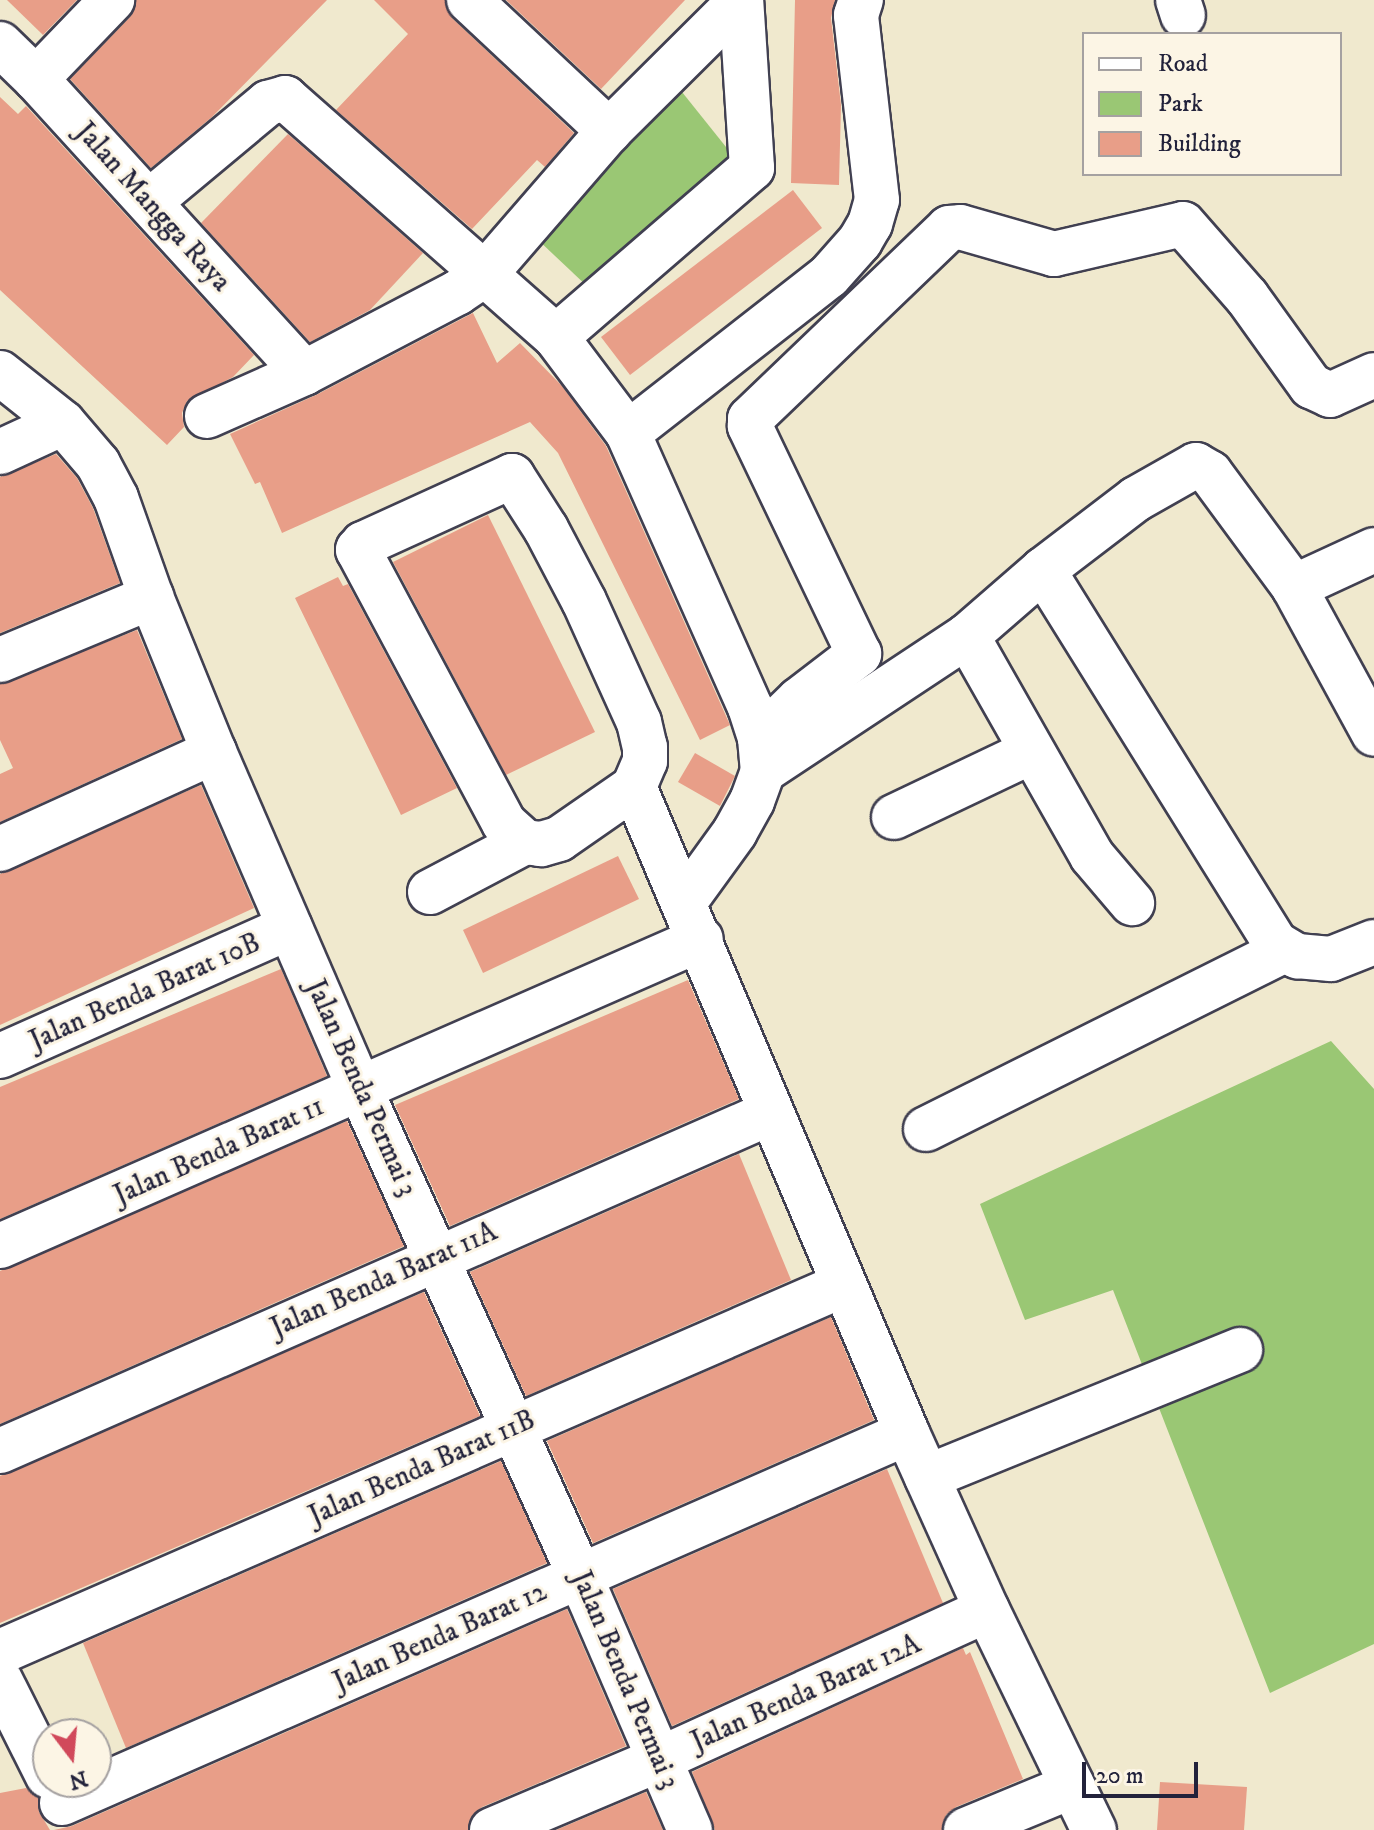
<!DOCTYPE html>
<html>
<head>
<meta charset="utf-8">
<style>
	body { margin:0 }
	#map { position:relative; width:1374px; height:1830px; overflow:hidden; background:#f0e9ce; font-family:"IM FELL DW Pica",serif }
	div>[style] { position:absolute }
	.green>* { inset:0; background:#9ac774 }
	.building>* { inset:0; background:#e89e88 }
	.roads { filter:drop-shadow(2px 0 #414051) drop-shadow(-2px 0 #414051) drop-shadow(0 2px #414051) drop-shadow(0 -2px #414051) }
	.minor>* { height:44px; margin:-22px; padding:0 22px; transform-origin:22px; border-radius:22px; background:#fff }
	span { translate:-50% -50%; white-space:nowrap; text-align:center; line-height:1.15; -webkit-text-stroke:6px #fcf5e5; paint-order:stroke }
	.street-label { font-size:28px; color:#22223b }
	.legend { position:absolute; left:1082px; top:32px; width:260px; height:144px; box-sizing:border-box; background:#fcf5e5; border:2px solid #a5a1a1; margin:0; padding:10px 14px; list-style:none; font-size:24px; color:#22223b }
	.legend li { display:flex; align-items:center; gap:16px; height:40px }
	.legend b { width:40px; border:2px solid #a5a1a1 }
	.north { position:absolute; left:32px; top:1718px; width:80px; height:80px; box-sizing:border-box; background:#fcf5e5; border:2px solid #a5a1a1; border-radius:50%; rotate:164deg; font-size:22px; font-weight:700; line-height:32px; text-align:center; color:#22223b }
	.north::after { content:''; display:block; margin:auto; width:28px; height:36px; background:#d1495b; clip-path:polygon(50% 0,100% 100%,50% 72%,0 100%) }
	.scale { position:absolute; left:1082px; top:1762px; width:116px; height:36px; box-sizing:border-box; border:4px solid #22223b; border-top:0; padding-left:10px; font-size:24px; line-height:28px; white-space:nowrap; color:#22223b; -webkit-text-stroke:6px #fcf5e5; paint-order:stroke }
</style>
</head>
<body>
<div id="map">
	<div class="green">
		<i style="clip-path:polygon(678px 87px,738px 162px,589px 288px,536px 238px)"></i>
		<i style="clip-path:polygon(1331px 1041px,1374px 1089px,1374px 1644px,1270px 1693px,1113px 1290px,1025px 1320px,980px 1204px)"></i>
	</div>
	<div class="building">
		<i style="clip-path:polygon(7px 0,77px 0,43px 35px)"></i>
		<i style="clip-path:polygon(136px 0,327px 0,212px 117px,151px 168px,70px 79px,130px 17px)"></i>
		<i style="clip-path:polygon(374px 0,445px 0,452px 18px,574px 133px,545px 167px,537px 160px,472px 229px,336px 110px,408px 34px)"></i>
		<i style="clip-path:polygon(506px 0,685px 0,601px 89px)"></i>
		<i style="clip-path:polygon(795px 0,835px 0,831px 18px,841px 105px,839px 185px,791px 183px)"></i>
		<i style="clip-path:polygon(0 97px,18px 114px,26px 106px,254px 355px,233px 377px,187px 401px,182px 413px,184px 427px,167px 445px,0 290px)"></i>
		<i style="clip-path:polygon(288px 134px,423px 253px,370px 310px,310px 342px,201px 223px)"></i>
		<i style="clip-path:polygon(793px 190px,822px 228px,630px 375px,601px 337px)"></i>
		<i style="clip-path:polygon(473px 313px,497px 363px,520px 343px,562px 386px,606px 446px,730px 725px,700px 740px,558px 453px,530px 422px,282px 533px,260px 482px,255px 484px,230px 434px,316px 395px)"></i>
		<i style="clip-path:polygon(56px 454px,77px 478px,93px 508px,120px 583px,0 633px,0 477px)"></i>
		<i style="clip-path:polygon(488px 515px,595px 732px,506px 775px,393px 562px)"></i>
		<i style="clip-path:polygon(338px 577px,343px 586px,348px 584px,457px 788px,401px 815px,295px 598px)"></i>
		<i style="clip-path:polygon(137px 630px,182px 739px,0 822px,0 774px,13px 768px,0 740px,0 684px)"></i>
		<i style="clip-path:polygon(695px 753px,735px 776px,720px 806px,678px 782px)"></i>
		<i style="clip-path:polygon(201px 785px,254px 908px,0 1025px,0 874px)"></i>
		<i style="clip-path:polygon(618px 856px,639px 899px,483px 973px,463px 930px)"></i>
		<i style="clip-path:polygon(281px 969px,327px 1076px,0 1219px,0 1087px)"></i>
		<i style="clip-path:polygon(688px 980px,739px 1099px,450px 1226px,395px 1105px)"></i>
		<i style="clip-path:polygon(347px 1121px,404px 1246px,0 1424px,0 1271px)"></i>
		<i style="clip-path:polygon(739px 1154px,791px 1280px,526px 1396px,470px 1272px)"></i>
		<i style="clip-path:polygon(424px 1292px,480px 1416px,0 1623px,0 1476px)"></i>
		<i style="clip-path:polygon(831px 1317px,874px 1420px,593px 1543px,547px 1441px)"></i>
		<i style="clip-path:polygon(501px 1461px,547px 1563px,126px 1748px,83px 1643px)"></i>
		<i style="clip-path:polygon(887px 1469px,943px 1603px,672px 1726px,613px 1589px)"></i>
		<i style="clip-path:polygon(567px 1609px,626px 1746px,482px 1807px,472px 1816px,468px 1830px,54px 1830px,72px 1826px)"></i>
		<i style="clip-path:polygon(963px 1648px,966px 1655px,970px 1652px,1023px 1779px,956px 1807px,946px 1815px,942px 1830px,715px 1830px,692px 1772px)"></i>
		<i style="clip-path:polygon(1160px 1782px,1247px 1787px,1244px 1830px,1157px 1830px)"></i>
		<i style="clip-path:polygon(26px 1788px,38px 1798px,39px 1812px,50px 1830px,0 1830px,0 1793px)"></i>
		<i style="clip-path:polygon(646px 1792px,663px 1830px,556px 1830px)"></i>
	</div>
	<div class="roads">
		<div class="minor">
			<i style="left:469px;top:0;width:192px;rotate:43.1deg"></i>
			<i style="left:1178px;top:0;width:16px;rotate:72deg"></i>
			<i style="left:0;top:44px;width:50px;rotate:44.2deg"></i>
			<i style="left:36px;top:79px;width:398px;rotate:47.6deg"></i>
			<i style="left:36px;top:79px;width:110px;rotate:-46.1deg"></i>
			<i style="left:149px;top:202px;width:155px;rotate:-39.8deg"></i>
			<i style="left:268px;top:103px;width:18px;rotate:-16deg"></i>
			<i style="left:285px;top:98px;width:361px;rotate:41.4deg"></i>
			<i style="left:556px;top:337px;width:120px;rotate:53.1deg"></i>
			<i style="left:628px;top:433px;width:300px;rotate:66deg"></i>
			<i style="left:750px;top:707px;width:33px;rotate:72deg"></i>
			<i style="left:760px;top:738px;width:33px;rotate:85deg"></i>
			<i style="left:763px;top:771px;width:32px;rotate:110deg"></i>
			<i style="left:752px;top:801px;width:35px;rotate:119deg"></i>
			<i style="left:735px;top:832px;width:85px;rotate:125.9deg"></i>
			<i style="left:556px;top:337px;width:259px;rotate:-40.8deg"></i>
			<i style="left:752px;top:168px;width:168px;rotate:-93.7deg"></i>
			<i style="left:0;top:373px;width:80px;rotate:38.4deg"></i>
			<i style="left:63px;top:423px;width:54px;rotate:49.5deg"></i>
			<i style="left:98px;top:464px;width:38px;rotate:62deg"></i>
			<i style="left:116px;top:498px;width:105px;rotate:70.5deg"></i>
			<i style="left:151px;top:597px;width:167px;rotate:67.9deg"></i>
			<i style="left:214px;top:752px;width:367px;rotate:66.6deg"></i>
			<i style="left:360px;top:1089px;width:534px;rotate:65.69deg"></i>
			<i style="left:580px;top:1576px;width:277px;rotate:66.6deg"></i>
			<i style="left:207px;top:416px;width:106px;rotate:-23.9deg"></i>
			<i style="left:304px;top:373px;width:173px;rotate:-27.6deg"></i>
			<i style="left:457px;top:293px;width:34px;rotate:-34deg"></i>
			<i style="left:485px;top:274px;width:189px;rotate:-49.1deg"></i>
			<i style="left:609px;top:131px;width:186px;rotate:-44.8deg"></i>
			<i style="left:628px;top:433px;width:255px;rotate:-38deg"></i>
			<i style="left:829px;top:276px;width:47px;rotate:-48.5deg"></i>
			<i style="left:860px;top:241px;width:20px;rotate:-60deg"></i>
			<i style="left:870px;top:224px;width:25px;rotate:-74deg"></i>
			<i style="left:877px;top:200px;width:186px;rotate:-96.5deg"></i>
			<i style="left:856px;top:15px;width:16px;rotate:-72deg"></i>
			<i style="left:0;top:452px;width:69px;rotate:-24.7deg"></i>
			<i style="left:512px;top:476px;width:63px;rotate:57.3deg"></i>
			<i style="left:546px;top:529px;width:81px;rotate:62.2deg"></i>
			<i style="left:584px;top:601px;width:133px;rotate:65.6deg"></i>
			<i style="left:639px;top:722px;width:26px;rotate:77deg"></i>
			<i style="left:645px;top:747px;width:14px;rotate:90deg"></i>
			<i style="left:645px;top:761px;width:28px;rotate:113deg"></i>
			<i style="left:634px;top:787px;width:91px;rotate:145.3deg"></i>
			<i style="left:559px;top:839px;width:19px;rotate:164deg"></i>
			<i style="left:541px;top:844px;width:16px;rotate:-173deg"></i>
			<i style="left:525px;top:842px;width:28px;rotate:-138deg"></i>
			<i style="left:504px;top:823px;width:310px;rotate:-118.1deg"></i>
			<i style="left:358px;top:550px;width:8px;rotate:-50deg"></i>
			<i style="left:363px;top:544px;width:164px;rotate:-24.5deg"></i>
			<i style="left:1043px;top:570px;width:439px;rotate:58.1deg"></i>
			<i style="left:1275px;top:943px;width:26px;rotate:31deg"></i>
			<i style="left:1297px;top:956px;width:34px;rotate:5deg"></i>
			<i style="left:1331px;top:959px;width:46px;rotate:-21.6deg"></i>
			<i style="left:1294px;top:587px;width:88px;rotate:-24.8deg"></i>
			<i style="left:967px;top:636px;width:253px;rotate:60.4deg"></i>
			<i style="left:1092px;top:856px;width:62px;rotate:49.6deg"></i>
			<i style="left:0;top:660px;width:164px;rotate:-22.6deg"></i>
			<i style="left:760px;top:738px;width:54px;rotate:-44.3deg"></i>
			<i style="left:799px;top:700px;width:76px;rotate:-37.5deg"></i>
			<i style="left:859px;top:654px;width:253px;rotate:-115.6deg"></i>
			<i style="left:750px;top:426px;width:7px;rotate:-90deg"></i>
			<i style="left:750px;top:419px;width:276px;rotate:-43.8deg"></i>
			<i style="left:949px;top:228px;width:11px;rotate:-5deg"></i>
			<i style="left:960px;top:227px;width:98px;rotate:16deg"></i>
			<i style="left:1054px;top:254px;width:132px;rotate:-13.1deg"></i>
			<i style="left:1183px;top:224px;width:97px;rotate:48.8deg"></i>
			<i style="left:1247px;top:297px;width:110px;rotate:54.3deg"></i>
			<i style="left:1311px;top:386px;width:21px;rotate:25deg"></i>
			<i style="left:1330px;top:395px;width:48px;rotate:-24.4deg"></i>
			<i style="left:763px;top:771px;width:245px;rotate:-33.5deg"></i>
			<i style="left:967px;top:636px;width:101px;rotate:-41deg"></i>
			<i style="left:1043px;top:570px;width:117px;rotate:-37.4deg"></i>
			<i style="left:1136px;top:499px;width:69px;rotate:-29.5deg"></i>
			<i style="left:1196px;top:465px;width:16px;rotate:30deg"></i>
			<i style="left:1210px;top:473px;width:142px;rotate:53.6deg"></i>
			<i style="left:1294px;top:587px;width:167px;rotate:61.4deg"></i>
			<i style="left:634px;top:787px;width:701px;rotate:67.09deg"></i>
			<i style="left:907px;top:1433px;width:194px;rotate:65.7deg"></i>
			<i style="left:987px;top:1610px;width:245px;rotate:64.1deg"></i>
			<i style="left:894px;top:817px;width:151px;rotate:-25.5deg"></i>
			<i style="left:0;top:849px;width:235px;rotate:-24.4deg"></i>
			<i style="left:430px;top:892px;width:107px;rotate:-27.8deg"></i>
			<i style="left:0;top:1056px;width:317px;rotate:-24deg"></i>
			<i style="left:926px;top:1129px;width:399px;rotate:-26.5deg"></i>
			<i style="left:0;top:1246px;width:765px;rotate:-23.65deg"></i>
			<i style="left:0;top:1451px;width:841px;rotate:-23.7deg"></i>
			<i style="left:927px;top:1477px;width:338px;rotate:-22.1deg"></i>
			<i style="left:0;top:1652px;width:919px;rotate:-23.53deg"></i>
			<i style="left:0;top:1680px;width:107px;rotate:63.4deg"></i>
			<i style="left:62px;top:1803px;width:922px;rotate:-23.65deg"></i>
			<i style="left:492px;top:1830px;width:182px;rotate:-22.9deg"></i>
			<i style="left:660px;top:1759px;width:359px;rotate:-24.5deg"></i>
			<i style="left:966px;top:1830px;width:115px;rotate:-22.5deg"></i>
		</div>
	</div>
	<div class="street-label">
		<span style="left:153px;top:207px;rotate:48deg">Jalan Mangga Raya</span>
		<span style="left:145px;top:992px;rotate:-24deg">Jalan Benda Barat 10B</span>
		<span style="left:361px;top:1088px;rotate:66deg">Jalan Benda Permai 3</span>
		<span style="left:219px;top:1151px;rotate:-24deg">Jalan Benda Barat 11</span>
		<span style="left:384px;top:1280px;rotate:-24deg">Jalan Benda Barat 11A</span>
		<span style="left:422px;top:1468px;rotate:-24deg">Jalan Benda Barat 11B</span>
		<span style="left:440px;top:1637px;rotate:-24deg">Jalan Benda Barat 12</span>
		<span style="left:625px;top:1680px;rotate:67deg">Jalan Benda Permai 3</span>
		<span style="left:806px;top:1693px;rotate:-24deg">Jalan Benda Barat 12A</span>
	</div>
	<ul class="legend">
	<li><b style="height:10px;background:#fff"></b>Road</li>
	<li><b style="height:22px;background:#9ac774"></b>Park</li>
	<li><b style="height:22px;background:#e89e88"></b>Building</li>
	</ul>
	<div class="north">N</div>
	<div class="scale">20 m</div>
</div>
</body>
</html>
